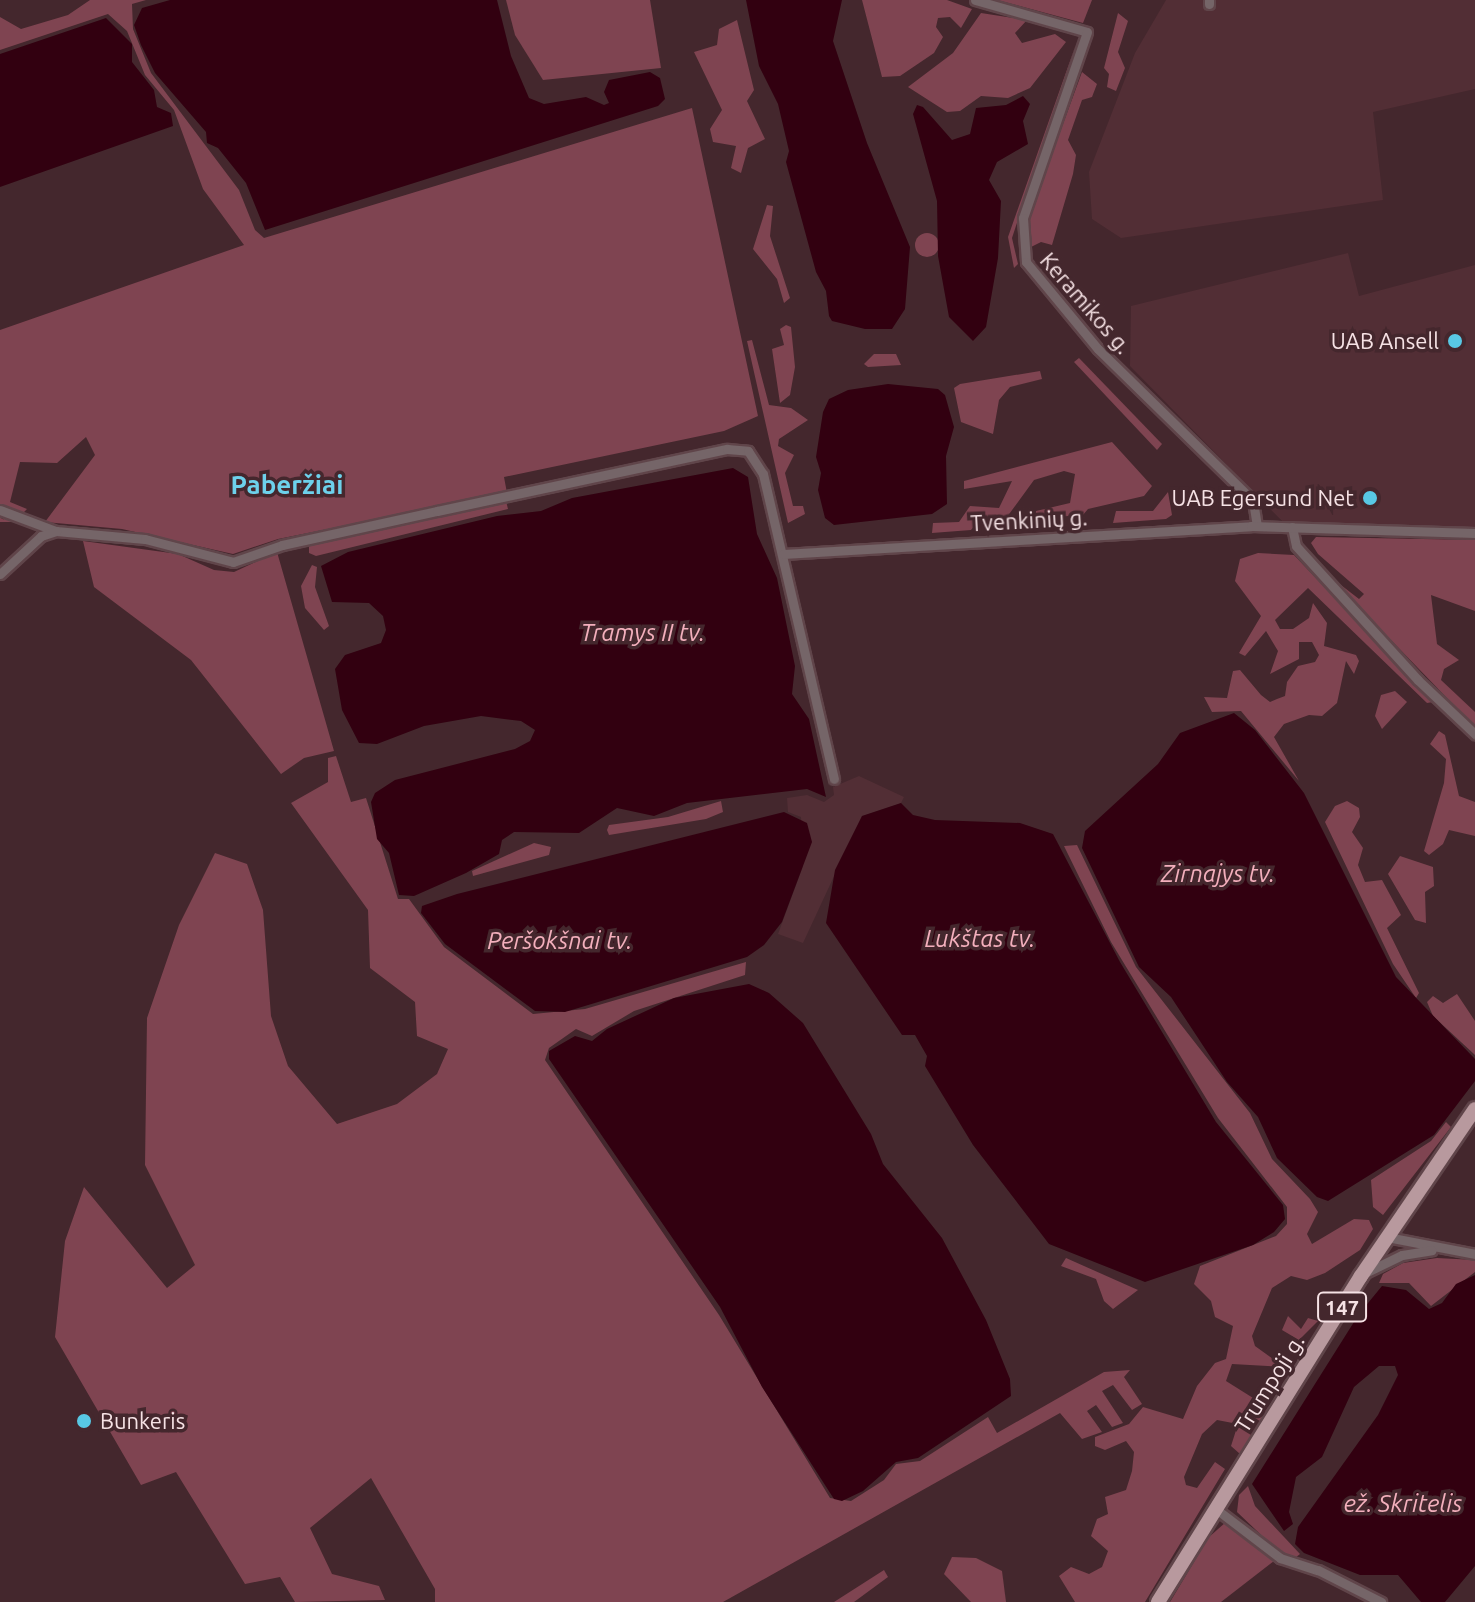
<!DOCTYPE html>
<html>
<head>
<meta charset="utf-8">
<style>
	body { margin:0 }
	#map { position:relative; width:1475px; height:1602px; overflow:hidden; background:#44272d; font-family:Ubuntu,sans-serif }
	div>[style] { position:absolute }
	.built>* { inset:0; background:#522e35 }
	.green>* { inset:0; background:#7f4451 }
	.round { border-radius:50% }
	.water>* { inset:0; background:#320010 }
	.stream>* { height:2px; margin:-1px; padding:0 1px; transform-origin:1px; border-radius:1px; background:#320010 }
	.roads { filter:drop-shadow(2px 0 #60454a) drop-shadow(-2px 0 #60454a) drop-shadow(0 2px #60454a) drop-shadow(0 -2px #60454a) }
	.street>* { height:9px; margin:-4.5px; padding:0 4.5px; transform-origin:4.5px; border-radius:4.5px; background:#756568 }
	.primary>* { height:14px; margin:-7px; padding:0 7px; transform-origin:7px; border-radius:7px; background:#b8999e }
	.dots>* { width:22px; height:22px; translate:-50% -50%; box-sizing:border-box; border:4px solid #44272d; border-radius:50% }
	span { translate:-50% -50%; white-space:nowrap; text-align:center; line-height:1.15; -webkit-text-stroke:7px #44272d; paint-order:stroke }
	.shield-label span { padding:2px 6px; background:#44272d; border:2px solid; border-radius:6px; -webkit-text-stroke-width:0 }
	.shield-label { font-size:20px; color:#f6e2e5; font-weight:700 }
	.street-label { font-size:22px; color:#f6e2e5 }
	.poi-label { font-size:22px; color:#f6e2e5 }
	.right { translate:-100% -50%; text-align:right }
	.left { translate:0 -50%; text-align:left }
	.water-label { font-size:24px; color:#f3afbc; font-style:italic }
	.quarter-label { font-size:26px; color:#6dd1eb; font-weight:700 }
</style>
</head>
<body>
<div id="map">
	<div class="built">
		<i style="clip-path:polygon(1166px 0,1475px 0,1475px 89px,1373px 112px,1383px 200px,1121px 238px,1092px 219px,1089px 172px,1135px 53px)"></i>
		<i style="clip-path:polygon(1348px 253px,1359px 296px,1475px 265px,1475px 533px,1287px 526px,1130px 366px,1131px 306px)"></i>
		<i style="clip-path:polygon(859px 776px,904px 797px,901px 803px,862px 816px,803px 943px,778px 934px,803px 866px,801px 817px,788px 812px,787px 798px,807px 795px,824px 802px,834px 795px,833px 787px)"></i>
	</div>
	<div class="green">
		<i style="clip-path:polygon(90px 0,146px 0,132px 4px,133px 29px,151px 73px,239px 190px,255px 230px,264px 238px,692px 108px,758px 416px,724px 431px,504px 477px,507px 493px,278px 539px,233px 554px,122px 529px,45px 522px,95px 455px,86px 437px,57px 463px,20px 462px,10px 502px,27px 509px,14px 522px,0 522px,0 330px,244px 245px,203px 189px,174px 110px,145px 75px,127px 31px,108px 14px,0 50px,0 17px,21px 29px,68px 15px)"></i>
		<i style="clip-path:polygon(506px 0,650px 0,661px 68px,543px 80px,515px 35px)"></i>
		<i style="clip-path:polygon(862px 0,947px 0,972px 9px,961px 28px,950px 17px,938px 18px,936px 27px,943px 37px,934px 53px,900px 76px,882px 77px)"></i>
		<i style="clip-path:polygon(997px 0,1092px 0,1083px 23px)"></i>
		<i style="clip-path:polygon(981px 13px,1027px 20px,1015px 33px,1022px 43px,1055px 34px,1066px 42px,1030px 88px,1008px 98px,981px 96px,960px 111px,947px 112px,908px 87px,953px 53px)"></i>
		<i style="clip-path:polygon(1118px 13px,1128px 21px,1118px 52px,1125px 68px,1116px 91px,1107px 87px,1109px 74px,1104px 68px)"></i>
		<i style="clip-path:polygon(737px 20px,754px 90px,747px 101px,765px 139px,748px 148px,741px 173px,731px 168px,736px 146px,713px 142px,710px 129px,722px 110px,694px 52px,717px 45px,719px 29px)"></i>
		<i style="clip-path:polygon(1076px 44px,1012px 238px,1018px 264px,1014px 268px,1008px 237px)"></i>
		<i style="clip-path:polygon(1082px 72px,1097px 84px,1092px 97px,1082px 100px,1068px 140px,1076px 155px,1073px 174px,1052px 245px,1041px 242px,1029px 248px,1029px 217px)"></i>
		<i style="clip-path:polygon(767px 205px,773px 206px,770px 236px,790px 298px,784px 303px,777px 279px,753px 249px)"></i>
		<i class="round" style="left:915px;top:233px;width:24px;height:24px"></i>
		<i style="clip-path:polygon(786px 325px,791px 327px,795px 367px,790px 395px,780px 403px,772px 349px,784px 345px,780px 329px)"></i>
		<i style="clip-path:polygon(752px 340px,769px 405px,791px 408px,808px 420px,779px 439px,778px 446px,794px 455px,785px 473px,793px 506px,803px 506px,805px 514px,788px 523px,747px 341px)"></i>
		<i style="clip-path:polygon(874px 354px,896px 354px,901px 365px,868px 367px,864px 364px)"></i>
		<i style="clip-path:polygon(1079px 358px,1162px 444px,1157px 450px,1074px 362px)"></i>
		<i style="clip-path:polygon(1040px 371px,1042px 379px,1010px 387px,999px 400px,993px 434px,961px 422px,954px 388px,960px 384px)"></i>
		<i style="clip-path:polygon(1112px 442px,1152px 486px,1144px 496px,1088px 509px,1077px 522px,1069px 516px,1035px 518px,1036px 511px,1070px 503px,1075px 474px,1064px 471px,1034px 480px,1007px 517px,979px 520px,971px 530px,932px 533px,933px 523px,959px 522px,970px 506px,999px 508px,1012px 481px,964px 489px,964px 481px)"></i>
		<i style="clip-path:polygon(1168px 492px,1172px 515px,1166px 519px,1113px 523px,1116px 511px,1153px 511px)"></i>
		<i style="clip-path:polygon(506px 501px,508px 509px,316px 556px,309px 553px,309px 544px)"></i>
		<i style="clip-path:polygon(1316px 537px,1475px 540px,1475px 611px,1431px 595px,1437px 644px,1459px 660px,1444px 669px,1441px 680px,1475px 712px,1475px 727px,1328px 575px,1359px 599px,1364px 594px,1318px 554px,1311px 543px)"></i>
		<i style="clip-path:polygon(83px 541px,178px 554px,214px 570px,234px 572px,277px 552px,334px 751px,304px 758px,281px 774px,191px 660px,94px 587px)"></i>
		<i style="clip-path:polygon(1258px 553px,1294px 555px,1433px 702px,1427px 703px,1308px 588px,1275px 620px,1280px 629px,1293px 629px,1309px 618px,1313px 603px,1327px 623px,1324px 646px,1356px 655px,1359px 661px,1354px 674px,1346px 661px,1337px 703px,1322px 716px,1309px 715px,1284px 724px,1274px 737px,1299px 781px,1241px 711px,1212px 712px,1204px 697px,1227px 698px,1233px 671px,1240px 670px,1261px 695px,1270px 702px,1277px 699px,1285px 696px,1287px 682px,1298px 666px,1315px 662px,1319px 655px,1312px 642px,1299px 642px,1299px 659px,1270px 674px,1278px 651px,1266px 631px,1245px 656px,1239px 653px,1261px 616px,1235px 581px,1240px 559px)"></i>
		<i style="clip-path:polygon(312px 565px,317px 567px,315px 587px,329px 626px,324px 630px,305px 608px,301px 586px)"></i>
		<i style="clip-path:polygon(1395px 691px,1407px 702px,1382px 729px,1375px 716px,1381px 695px)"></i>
		<i style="clip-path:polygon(1439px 731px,1445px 735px,1459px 796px,1475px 802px,1475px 836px,1449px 830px,1443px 844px,1429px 855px,1424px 851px,1444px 783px,1446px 759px,1430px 744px)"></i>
		<i style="clip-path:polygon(336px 756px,351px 802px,366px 798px,398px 899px,409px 899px,444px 947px,533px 1014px,585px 1009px,746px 962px,745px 975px,634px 1011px,592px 1036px,576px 1029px,549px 1048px,545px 1060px,719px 1315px,830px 1498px,851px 1501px,884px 1480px,896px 1464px,920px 1461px,988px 1417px,997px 1433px,1104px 1372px,1130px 1370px,1124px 1377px,1142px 1404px,1132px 1410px,1113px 1385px,1102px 1391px,1123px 1423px,1112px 1427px,1096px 1405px,1087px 1411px,1102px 1432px,1082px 1439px,1060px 1413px,723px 1602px,435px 1602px,435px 1589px,371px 1478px,310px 1528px,332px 1574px,379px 1586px,385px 1600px,295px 1602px,280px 1577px,245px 1584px,176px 1472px,141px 1485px,55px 1337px,65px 1241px,84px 1187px,167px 1288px,195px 1265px,145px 1165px,147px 1018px,179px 925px,215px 853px,247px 864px,263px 910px,271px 1016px,288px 1066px,337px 1124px,397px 1104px,437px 1074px,448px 1049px,417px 1036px,415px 1002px,370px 968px,368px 910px,291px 803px,328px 782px,328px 758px)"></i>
		<i style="clip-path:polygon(721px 801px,723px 812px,706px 819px,609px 835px,607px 830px,609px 825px,668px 817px)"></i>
		<i style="clip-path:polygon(1347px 801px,1359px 808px,1360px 817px,1352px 832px,1363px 848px,1358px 865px,1365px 882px,1382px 880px,1401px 915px,1387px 928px,1419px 993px,1416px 998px,1393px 964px,1325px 822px,1335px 806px)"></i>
		<i style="clip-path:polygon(534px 843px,551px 847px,549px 855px,473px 876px,472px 871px)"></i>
		<i style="clip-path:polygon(1077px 845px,1136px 967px,1250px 1113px,1272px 1159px,1310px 1199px,1318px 1212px,1307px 1234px,1312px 1244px,1354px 1219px,1369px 1220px,1373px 1229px,1360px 1250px,1325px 1273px,1307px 1280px,1291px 1276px,1272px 1288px,1252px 1336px,1255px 1346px,1284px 1367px,1232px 1364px,1226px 1381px,1269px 1408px,1240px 1454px,1231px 1446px,1238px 1424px,1217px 1420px,1202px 1434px,1184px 1477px,1186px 1485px,1197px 1488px,1215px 1462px,1225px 1469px,1145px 1602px,1075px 1602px,1059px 1576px,1071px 1567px,1089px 1574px,1102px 1567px,1108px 1551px,1091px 1536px,1097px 1519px,1108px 1514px,1105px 1497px,1126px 1490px,1132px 1471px,1134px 1452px,1126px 1441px,1105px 1450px,1095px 1446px,1095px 1437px,1129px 1424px,1143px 1407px,1183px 1419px,1197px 1386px,1215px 1363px,1226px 1359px,1233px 1326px,1215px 1317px,1211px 1301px,1194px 1284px,1200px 1266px,1276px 1236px,1287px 1224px,1287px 1207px,1218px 1118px,1111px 942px,1064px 846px)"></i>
		<i style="clip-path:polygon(1400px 856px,1433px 867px,1434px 886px,1425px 892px,1426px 923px,1415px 920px,1388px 874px)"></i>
		<i style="clip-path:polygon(1457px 994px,1475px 1021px,1475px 1055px,1433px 1016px,1427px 1002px,1433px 996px,1443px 1003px)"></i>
		<i style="clip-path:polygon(1446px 1122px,1451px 1127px,1383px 1215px,1373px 1207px,1371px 1180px,1431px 1141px)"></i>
		<i style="clip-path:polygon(1066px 1258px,1138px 1290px,1113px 1309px,1104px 1301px,1096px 1279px,1061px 1266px)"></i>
		<i style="clip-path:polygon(1437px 1258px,1475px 1260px,1475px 1272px,1431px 1306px,1409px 1283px,1379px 1283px,1383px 1274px,1403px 1263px)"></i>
		<i style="clip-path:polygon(1288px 1316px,1301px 1329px,1308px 1318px,1318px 1321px,1299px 1340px,1282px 1330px)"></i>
		<i style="clip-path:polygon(1248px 1486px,1255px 1506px,1300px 1554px,1295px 1558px,1278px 1551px,1237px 1512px,1239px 1495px)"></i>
		<i style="clip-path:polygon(1226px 1522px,1274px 1561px,1221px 1602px,1170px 1602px,1209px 1537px)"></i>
		<i style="clip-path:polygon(952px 1557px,976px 1558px,1002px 1571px,1006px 1602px,971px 1602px,944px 1574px)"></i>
		<i style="clip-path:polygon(884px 1570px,888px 1577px,854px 1602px,834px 1602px)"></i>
	</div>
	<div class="water">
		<i style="clip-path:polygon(170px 0,497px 0,511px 56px,529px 98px,544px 104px,586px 97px,604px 105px,609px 103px,604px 92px,609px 80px,650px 72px,660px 78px,665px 99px,658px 106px,265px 230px,246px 183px,218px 148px,207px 143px,206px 132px,155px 73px,141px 45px,134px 25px,142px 8px)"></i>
		<i style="clip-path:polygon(746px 0,842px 0,833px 41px,867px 143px,910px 247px,905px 309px,892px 329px,865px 329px,832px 321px,829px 316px,826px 291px,816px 272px,786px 162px,789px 151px,778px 104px,759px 66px)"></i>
		<i style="clip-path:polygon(106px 18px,132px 44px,132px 62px,154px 90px,157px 107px,171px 113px,173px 126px,0 187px,0 54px)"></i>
		<i style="clip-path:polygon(1023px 96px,1030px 104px,1023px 121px,1028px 144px,997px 162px,989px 180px,1001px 201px,998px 258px,986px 327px,973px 341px,949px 317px,938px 256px,937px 201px,913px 114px,917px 105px,923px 107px,952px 140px,970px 134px,976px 108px,1006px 105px)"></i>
		<i style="clip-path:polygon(888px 384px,938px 389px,945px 395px,954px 427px,946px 456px,947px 504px,932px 514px,834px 525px,825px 518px,818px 490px,821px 473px,816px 457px,823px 412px,829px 399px,848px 390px)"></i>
		<i style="clip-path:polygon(733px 468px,748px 477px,757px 534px,777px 578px,795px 666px,792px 694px,809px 719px,826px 797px,807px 789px,687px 803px,654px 816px,617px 808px,579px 833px,514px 832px,502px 840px,499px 854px,466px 873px,414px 896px,399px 895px,389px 853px,377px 839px,371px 802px,375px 793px,395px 780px,515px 749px,530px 741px,535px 730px,521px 721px,481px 716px,424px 726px,377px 744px,359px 743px,342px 710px,335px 669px,345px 655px,381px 643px,386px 630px,383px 616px,369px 603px,332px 602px,321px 566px,348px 552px,497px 516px,541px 511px,572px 498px)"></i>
		<i style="clip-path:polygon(1234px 713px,1255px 730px,1304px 793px,1396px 977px,1475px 1059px,1475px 1081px,1434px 1135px,1328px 1201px,1317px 1197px,1277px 1158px,1258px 1117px,1227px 1082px,1171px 997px,1139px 967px,1082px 848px,1085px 831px,1158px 764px,1180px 733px)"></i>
		<i style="clip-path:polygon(901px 803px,913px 815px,935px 820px,1020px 823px,1053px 834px,1120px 962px,1216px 1122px,1283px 1205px,1285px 1219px,1274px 1232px,1253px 1245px,1145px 1282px,1049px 1244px,973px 1145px,925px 1066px,927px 1056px,915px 1035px,902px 1035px,826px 923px,835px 870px,862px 816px)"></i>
		<i style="clip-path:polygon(784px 812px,807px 823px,812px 842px,782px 922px,764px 945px,747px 957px,565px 1012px,535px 1011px,445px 944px,421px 913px,422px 906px,457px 894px)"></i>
		<i style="clip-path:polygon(749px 984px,769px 993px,803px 1023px,871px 1134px,883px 1164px,942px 1238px,986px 1320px,1010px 1379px,1011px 1396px,918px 1458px,896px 1462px,863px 1491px,842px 1501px,834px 1499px,762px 1387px,720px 1307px,549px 1059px,549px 1051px,575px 1036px,592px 1041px,607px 1029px,674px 998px)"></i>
		<i style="clip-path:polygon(1475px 1275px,1475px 1566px,1445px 1602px,1421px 1602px,1398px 1575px,1360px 1575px,1304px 1553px,1295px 1544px,1298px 1527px,1378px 1415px,1398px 1375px,1395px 1366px,1379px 1366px,1354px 1387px,1322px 1457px,1296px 1477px,1289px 1512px,1293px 1524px,1284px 1531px,1252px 1484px,1359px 1314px,1382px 1286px,1406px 1290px,1429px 1309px,1442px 1303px,1456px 1284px)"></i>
	</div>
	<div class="stream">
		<i style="left:0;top:516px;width:4px;rotate:34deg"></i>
	</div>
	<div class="roads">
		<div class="street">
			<i style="left:975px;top:0;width:116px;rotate:15.9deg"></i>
			<i style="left:1087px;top:32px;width:197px;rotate:109deg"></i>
			<i style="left:1023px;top:218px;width:44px;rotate:86.1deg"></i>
			<i style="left:1026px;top:262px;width:113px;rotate:50.4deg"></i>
			<i style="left:1098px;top:349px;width:217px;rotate:44.4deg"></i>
			<i style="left:1253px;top:501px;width:25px;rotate:81deg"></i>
			<i style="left:1209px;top:4px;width:4px;rotate:-90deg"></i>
			<i style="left:0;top:510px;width:60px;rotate:20.6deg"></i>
			<i style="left:56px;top:531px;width:89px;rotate:5.1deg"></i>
			<i style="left:145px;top:539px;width:91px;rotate:14.6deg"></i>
			<i style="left:233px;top:562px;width:52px;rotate:-19.1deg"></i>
			<i style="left:282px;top:545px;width:159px;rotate:-12.4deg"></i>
			<i style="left:437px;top:511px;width:297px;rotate:-12.1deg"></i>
			<i style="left:727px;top:449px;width:21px;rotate:5deg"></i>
			<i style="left:748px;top:451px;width:27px;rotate:57deg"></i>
			<i style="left:763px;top:474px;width:313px;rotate:76.9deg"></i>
			<i style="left:1292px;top:527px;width:19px;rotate:78deg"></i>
			<i style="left:1296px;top:546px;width:181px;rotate:47.7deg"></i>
			<i style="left:1418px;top:680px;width:79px;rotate:43.5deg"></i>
			<i style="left:783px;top:554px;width:469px;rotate:-3.4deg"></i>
			<i style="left:1251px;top:526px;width:224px;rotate:1.8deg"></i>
			<i style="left:0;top:574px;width:56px;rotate:-42.8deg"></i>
			<i style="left:41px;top:536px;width:16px;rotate:-18deg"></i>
			<i style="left:1387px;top:1237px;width:90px;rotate:10.9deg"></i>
			<i style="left:1367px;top:1272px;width:39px;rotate:-26deg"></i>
			<i style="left:1402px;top:1255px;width:30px;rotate:-9deg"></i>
			<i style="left:1216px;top:1509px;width:81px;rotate:37.4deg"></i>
			<i style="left:1280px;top:1558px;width:40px;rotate:18deg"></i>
			<i style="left:1318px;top:1570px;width:71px;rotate:26.9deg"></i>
		</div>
		<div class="primary">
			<i style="left:1158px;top:1602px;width:384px;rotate:-58.1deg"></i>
			<i style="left:1361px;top:1276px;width:202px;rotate:-55.7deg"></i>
		</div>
	</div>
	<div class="dots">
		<i style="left:1455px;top:341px;background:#58c8e4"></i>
		<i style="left:1370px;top:498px;background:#58c8e4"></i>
		<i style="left:84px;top:1421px;background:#58c8e4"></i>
	</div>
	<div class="shield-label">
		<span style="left:1342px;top:1307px">147</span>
	</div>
	<div class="street-label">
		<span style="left:1086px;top:303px;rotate:49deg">Keramikos g.</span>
		<span style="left:1029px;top:520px;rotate:-3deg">Tvenkinių g.</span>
		<span style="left:1269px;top:1383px;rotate:-58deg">Trumpoji g.</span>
	</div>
	<div class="poi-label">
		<span class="right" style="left:1439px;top:341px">UAB Ansell</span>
		<span class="right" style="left:1354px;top:498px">UAB Egersund Net</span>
		<span class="left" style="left:100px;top:1421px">Bunkeris</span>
	</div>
	<div class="water-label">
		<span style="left:643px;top:633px">Tramys II tv.</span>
		<span style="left:1218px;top:874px">Zirnajys tv.</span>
		<span style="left:980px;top:939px">Lukštas tv.</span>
		<span style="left:560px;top:941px">Peršokšnai tv.</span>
		<span style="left:1403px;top:1504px">ež. Skritelis</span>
	</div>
	<div class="quarter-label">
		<span style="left:287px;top:485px">Paberžiai</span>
	</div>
</div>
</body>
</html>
